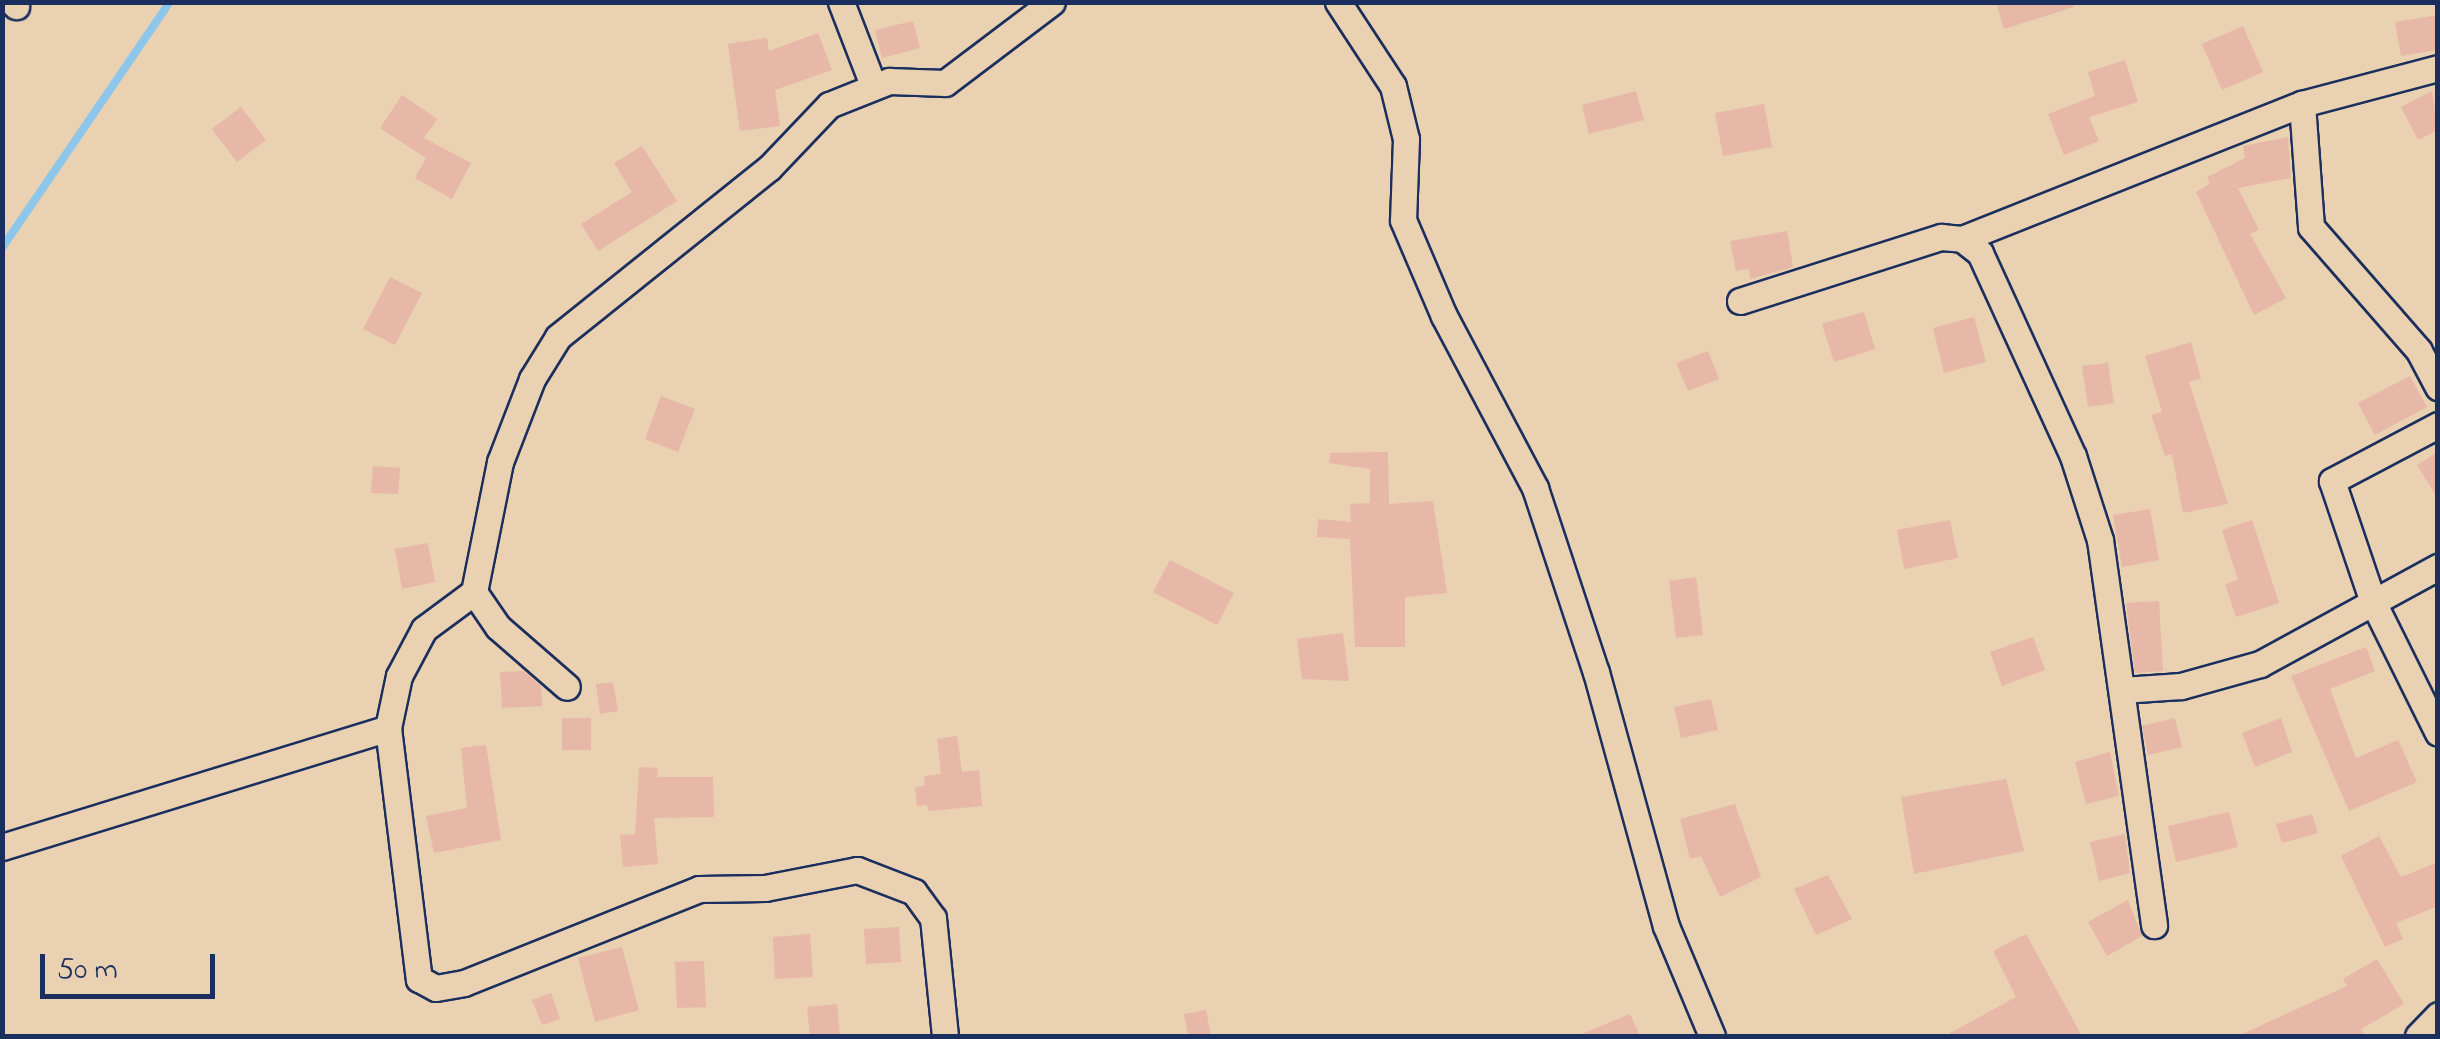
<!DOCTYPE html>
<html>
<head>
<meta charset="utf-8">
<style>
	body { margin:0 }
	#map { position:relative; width:2440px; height:1039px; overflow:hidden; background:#e9d1b1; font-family:"Indie Flower",sans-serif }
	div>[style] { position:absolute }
	.stream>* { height:8px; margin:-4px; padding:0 4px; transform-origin:4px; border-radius:4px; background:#8cc7eb }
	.building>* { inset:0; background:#e7b7a8 }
	.roads { filter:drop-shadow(2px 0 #1b2f5e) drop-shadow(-2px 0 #1b2f5e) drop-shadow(0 2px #1b2f5e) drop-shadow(0 -2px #1b2f5e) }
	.minor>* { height:25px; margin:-12.5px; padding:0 12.5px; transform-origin:12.5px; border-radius:12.5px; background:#e9d1b1 }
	span { translate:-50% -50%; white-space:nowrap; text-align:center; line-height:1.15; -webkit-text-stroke:8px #e9d1b1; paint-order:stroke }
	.frame { position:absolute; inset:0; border:5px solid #1b2f5e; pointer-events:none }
	.scale { position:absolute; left:40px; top:954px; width:175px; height:45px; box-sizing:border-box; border:5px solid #1b2f5e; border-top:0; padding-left:12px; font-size:30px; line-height:35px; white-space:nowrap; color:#1b2f5e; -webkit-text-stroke:8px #e9d1b1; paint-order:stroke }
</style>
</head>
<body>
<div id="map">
	<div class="stream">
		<i style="left:2px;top:248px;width:298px;rotate:-55.7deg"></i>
	</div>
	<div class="building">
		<i style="clip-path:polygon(1996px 2px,2074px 2px,2074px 7px,2004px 29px)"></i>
		<i style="clip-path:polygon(2438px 15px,2438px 50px,2401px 56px,2395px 22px)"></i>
		<i style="clip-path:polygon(913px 21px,920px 48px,882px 58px,875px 30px)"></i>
		<i style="clip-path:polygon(2243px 26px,2263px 72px,2222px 90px,2202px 44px)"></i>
		<i style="clip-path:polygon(818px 33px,832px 70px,775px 90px,780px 126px,740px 131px,728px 44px,767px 38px,769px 51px)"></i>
		<i style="clip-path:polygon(2125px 60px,2138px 102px,2089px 117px,2099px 141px,2064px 155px,2048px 114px,2095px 96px,2088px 72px)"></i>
		<i style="clip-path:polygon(1636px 91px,1644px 120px,1589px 134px,1582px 105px)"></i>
		<i style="clip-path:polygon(2432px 91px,2438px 130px,2418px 140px,2401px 107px)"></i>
		<i style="clip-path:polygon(402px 95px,437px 119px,424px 138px,471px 163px,452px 199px,415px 178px,426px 158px,380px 128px)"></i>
		<i style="clip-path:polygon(1764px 104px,1772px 147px,1723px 156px,1715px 113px)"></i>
		<i style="clip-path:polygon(241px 107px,266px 140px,237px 162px,212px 129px)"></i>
		<i style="clip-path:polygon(2288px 137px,2291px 178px,2238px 188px,2259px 230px,2250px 234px,2286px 298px,2254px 315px,2196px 192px,2210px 184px,2207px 177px,2245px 158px,2243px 146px)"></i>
		<i style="clip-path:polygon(642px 146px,677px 201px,598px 251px,581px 224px,632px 192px,614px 163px)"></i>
		<i style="clip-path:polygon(1787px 231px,1793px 267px,1750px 279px,1749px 269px,1736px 271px,1730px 241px)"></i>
		<i style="clip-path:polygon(390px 277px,422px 293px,395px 345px,363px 329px)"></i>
		<i style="clip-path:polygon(1864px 312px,1875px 349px,1834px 362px,1822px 324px)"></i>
		<i style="clip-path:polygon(1974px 317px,1986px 362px,1944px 373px,1933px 328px)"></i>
		<i style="clip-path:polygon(2191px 342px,2201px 378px,2189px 382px,2228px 504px,2183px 513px,2172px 454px,2165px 456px,2151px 415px,2162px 412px,2145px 356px)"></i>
		<i style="clip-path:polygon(1708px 351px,1719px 379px,1688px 391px,1676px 363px)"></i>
		<i style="clip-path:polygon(2108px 363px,2114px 403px,2088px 407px,2082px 366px)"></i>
		<i style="clip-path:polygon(2410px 376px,2427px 407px,2375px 435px,2358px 403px)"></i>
		<i style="clip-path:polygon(661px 396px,695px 409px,678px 452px,645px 439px)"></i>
		<i style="clip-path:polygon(1388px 452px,1389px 504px,1433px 501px,1447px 593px,1405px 597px,1405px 647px,1355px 647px,1350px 539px,1317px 537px,1318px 519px,1351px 522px,1350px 504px,1370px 503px,1370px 469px,1329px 463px,1330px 453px)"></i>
		<i style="clip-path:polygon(2438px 452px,2438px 499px,2417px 465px)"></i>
		<i style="clip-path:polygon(373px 466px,400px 468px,398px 494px,371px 493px)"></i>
		<i style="clip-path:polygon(2150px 509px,2159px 560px,2122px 567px,2113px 515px)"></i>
		<i style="clip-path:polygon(1950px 520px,1958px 558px,1904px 569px,1897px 530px)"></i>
		<i style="clip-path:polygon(2252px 520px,2279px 603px,2236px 617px,2225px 584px,2238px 580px,2222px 530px)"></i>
		<i style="clip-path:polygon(428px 543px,435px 582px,402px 589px,395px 549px)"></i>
		<i style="clip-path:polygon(1170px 560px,1234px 593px,1217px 625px,1153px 592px)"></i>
		<i style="clip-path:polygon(1696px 577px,1703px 635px,1676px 638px,1669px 581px)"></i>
		<i style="clip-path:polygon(2159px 601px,2163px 671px,2135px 673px,2126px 603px)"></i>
		<i style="clip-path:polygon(1343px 633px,1349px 681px,1302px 679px,1297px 639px)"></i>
		<i style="clip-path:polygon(2033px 637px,2045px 670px,2002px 686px,1990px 652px)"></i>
		<i style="clip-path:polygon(2366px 647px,2375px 671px,2330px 689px,2356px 758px,2398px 740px,2417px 782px,2349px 811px,2291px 676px)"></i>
		<i style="clip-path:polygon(524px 671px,541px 686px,542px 706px,502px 708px,500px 672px)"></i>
		<i style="clip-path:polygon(613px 682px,618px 711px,600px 714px,596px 684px)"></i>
		<i style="clip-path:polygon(1711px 699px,1718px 730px,1681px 738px,1674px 707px)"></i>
		<i style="clip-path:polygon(562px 718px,591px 718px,591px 750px,562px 750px)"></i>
		<i style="clip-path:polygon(2175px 718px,2182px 747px,2148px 755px,2142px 726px)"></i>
		<i style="clip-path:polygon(2281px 718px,2292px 752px,2255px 767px,2242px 733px)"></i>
		<i style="clip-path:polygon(957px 736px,962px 772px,979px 770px,982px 806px,928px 811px,927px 805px,917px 806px,915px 787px,925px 786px,924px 776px,941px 774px,937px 739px)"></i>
		<i style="clip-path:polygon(486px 745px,501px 840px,434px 853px,426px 816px,467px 808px,461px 748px)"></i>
		<i style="clip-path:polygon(2110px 752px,2119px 796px,2086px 804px,2075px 762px)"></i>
		<i style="clip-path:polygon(639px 767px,658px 768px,657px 777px,713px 777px,714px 817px,654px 818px,658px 864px,623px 867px,620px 835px,635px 834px)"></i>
		<i style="clip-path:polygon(2006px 779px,2024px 851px,1914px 874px,1901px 797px)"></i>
		<i style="clip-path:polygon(1735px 804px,1761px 877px,1720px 897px,1701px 856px,1690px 859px,1680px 819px)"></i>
		<i style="clip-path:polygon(2229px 812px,2238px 847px,2176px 862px,2168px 826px)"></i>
		<i style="clip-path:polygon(2312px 814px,2318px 833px,2282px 843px,2276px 824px)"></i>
		<i style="clip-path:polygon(2125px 834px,2130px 873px,2099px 881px,2090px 842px)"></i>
		<i style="clip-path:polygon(2379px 836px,2401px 877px,2438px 862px,2438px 906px,2396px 923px,2403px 939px,2385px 947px,2341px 856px)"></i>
		<i style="clip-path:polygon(1828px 875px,1852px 919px,1816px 935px,1794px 889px)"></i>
		<i style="clip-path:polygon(2128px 900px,2142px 936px,2107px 956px,2088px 922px)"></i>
		<i style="clip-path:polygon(899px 927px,901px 962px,866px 964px,864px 929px)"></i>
		<i style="clip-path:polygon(810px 934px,813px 977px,775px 979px,773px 937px)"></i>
		<i style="clip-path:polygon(2026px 934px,2082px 1036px,1945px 1036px,2016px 997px,1993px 951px)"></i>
		<i style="clip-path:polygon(622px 947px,639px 1010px,595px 1022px,578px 958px)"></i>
		<i style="clip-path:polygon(2377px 959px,2404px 1004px,2361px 1029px,2365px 1036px,2238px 1036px,2347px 986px,2343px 979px)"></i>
		<i style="clip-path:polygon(704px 961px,706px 1007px,677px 1008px,675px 962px)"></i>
		<i style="clip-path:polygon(551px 993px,560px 1019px,542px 1025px,532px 1000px)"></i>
		<i style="clip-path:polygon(837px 1004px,840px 1036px,810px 1036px,807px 1007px)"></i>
		<i style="clip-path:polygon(1206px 1010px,1211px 1036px,1188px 1036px,1184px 1014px)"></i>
		<i style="clip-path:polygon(1630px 1014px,1640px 1036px,1577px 1036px)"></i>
	</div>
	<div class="roads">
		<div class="minor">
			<i style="left:12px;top:2px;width:6px;rotate:45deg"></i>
			<i style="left:841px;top:2px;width:89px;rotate:68.9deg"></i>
			<i style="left:1338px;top:2px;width:100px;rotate:56.8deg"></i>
			<i style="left:1393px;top:86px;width:55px;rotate:76.2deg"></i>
			<i style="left:1406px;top:139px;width:81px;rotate:92.1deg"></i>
			<i style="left:1403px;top:220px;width:104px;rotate:66.9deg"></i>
			<i style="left:1444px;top:316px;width:195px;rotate:62.1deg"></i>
			<i style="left:1535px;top:488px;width:194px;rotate:71.7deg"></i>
			<i style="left:1596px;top:672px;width:263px;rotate:74.6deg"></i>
			<i style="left:1666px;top:926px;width:119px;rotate:67.3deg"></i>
			<i style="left:2302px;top:104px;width:123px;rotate:85.8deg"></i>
			<i style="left:2311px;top:227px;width:164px;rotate:48.9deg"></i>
			<i style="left:2419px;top:351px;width:41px;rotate:62.2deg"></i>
			<i style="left:1962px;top:239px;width:366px;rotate:-21.7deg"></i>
			<i style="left:2302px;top:104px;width:141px;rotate:-14.8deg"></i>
			<i style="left:1740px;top:301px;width:211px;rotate:-17.7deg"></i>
			<i style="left:1941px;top:237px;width:21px;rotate:5deg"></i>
			<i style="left:1962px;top:239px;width:23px;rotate:38deg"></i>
			<i style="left:1980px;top:253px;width:223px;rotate:65.4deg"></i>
			<i style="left:2073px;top:456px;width:88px;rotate:72.2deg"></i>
			<i style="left:2100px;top:540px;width:389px;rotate:82deg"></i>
			<i style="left:2438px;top:425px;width:120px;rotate:152.2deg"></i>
			<i style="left:2332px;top:481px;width:128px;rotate:71.3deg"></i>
			<i style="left:2373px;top:602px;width:146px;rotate:63.6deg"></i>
			<i style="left:474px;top:592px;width:42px;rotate:55.6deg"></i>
			<i style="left:498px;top:627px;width:91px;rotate:41deg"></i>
			<i style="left:2122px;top:690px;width:59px;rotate:-3.9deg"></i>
			<i style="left:2181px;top:686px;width:82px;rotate:-15.6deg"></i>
			<i style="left:2260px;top:664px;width:203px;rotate:-28.6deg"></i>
			<i style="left:388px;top:728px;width:253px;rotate:83deg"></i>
			<i style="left:419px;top:979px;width:19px;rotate:28deg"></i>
			<i style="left:436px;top:988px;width:28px;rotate:-10deg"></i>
			<i style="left:464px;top:983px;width:253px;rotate:-21.8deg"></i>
			<i style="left:699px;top:889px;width:66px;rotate:-0.9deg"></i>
			<i style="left:765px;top:888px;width:94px;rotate:-11.1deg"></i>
			<i style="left:857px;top:870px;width:61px;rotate:21.1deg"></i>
			<i style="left:914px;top:892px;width:32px;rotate:54deg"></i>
			<i style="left:933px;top:918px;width:119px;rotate:84.2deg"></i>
			<i style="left:2px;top:847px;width:404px;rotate:-17.1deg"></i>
			<i style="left:388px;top:728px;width:53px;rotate:-78.1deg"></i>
			<i style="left:399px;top:676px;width:53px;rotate:-62deg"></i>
			<i style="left:424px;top:629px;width:62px;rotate:-36.5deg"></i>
			<i style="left:474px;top:592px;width:133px;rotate:-78.7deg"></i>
			<i style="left:500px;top:462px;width:89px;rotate:-68.9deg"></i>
			<i style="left:532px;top:379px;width:49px;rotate:-58.2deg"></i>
			<i style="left:558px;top:337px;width:270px;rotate:-38.7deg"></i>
			<i style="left:769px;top:168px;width:87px;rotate:-46.4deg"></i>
			<i style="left:829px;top:105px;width:65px;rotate:-21.8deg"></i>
			<i style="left:889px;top:81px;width:56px;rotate:2deg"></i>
			<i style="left:945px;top:83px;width:134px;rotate:-37.1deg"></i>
			<i style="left:2418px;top:1036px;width:29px;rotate:-46deg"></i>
		</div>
	</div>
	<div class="frame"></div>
	<div class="scale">50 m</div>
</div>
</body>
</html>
